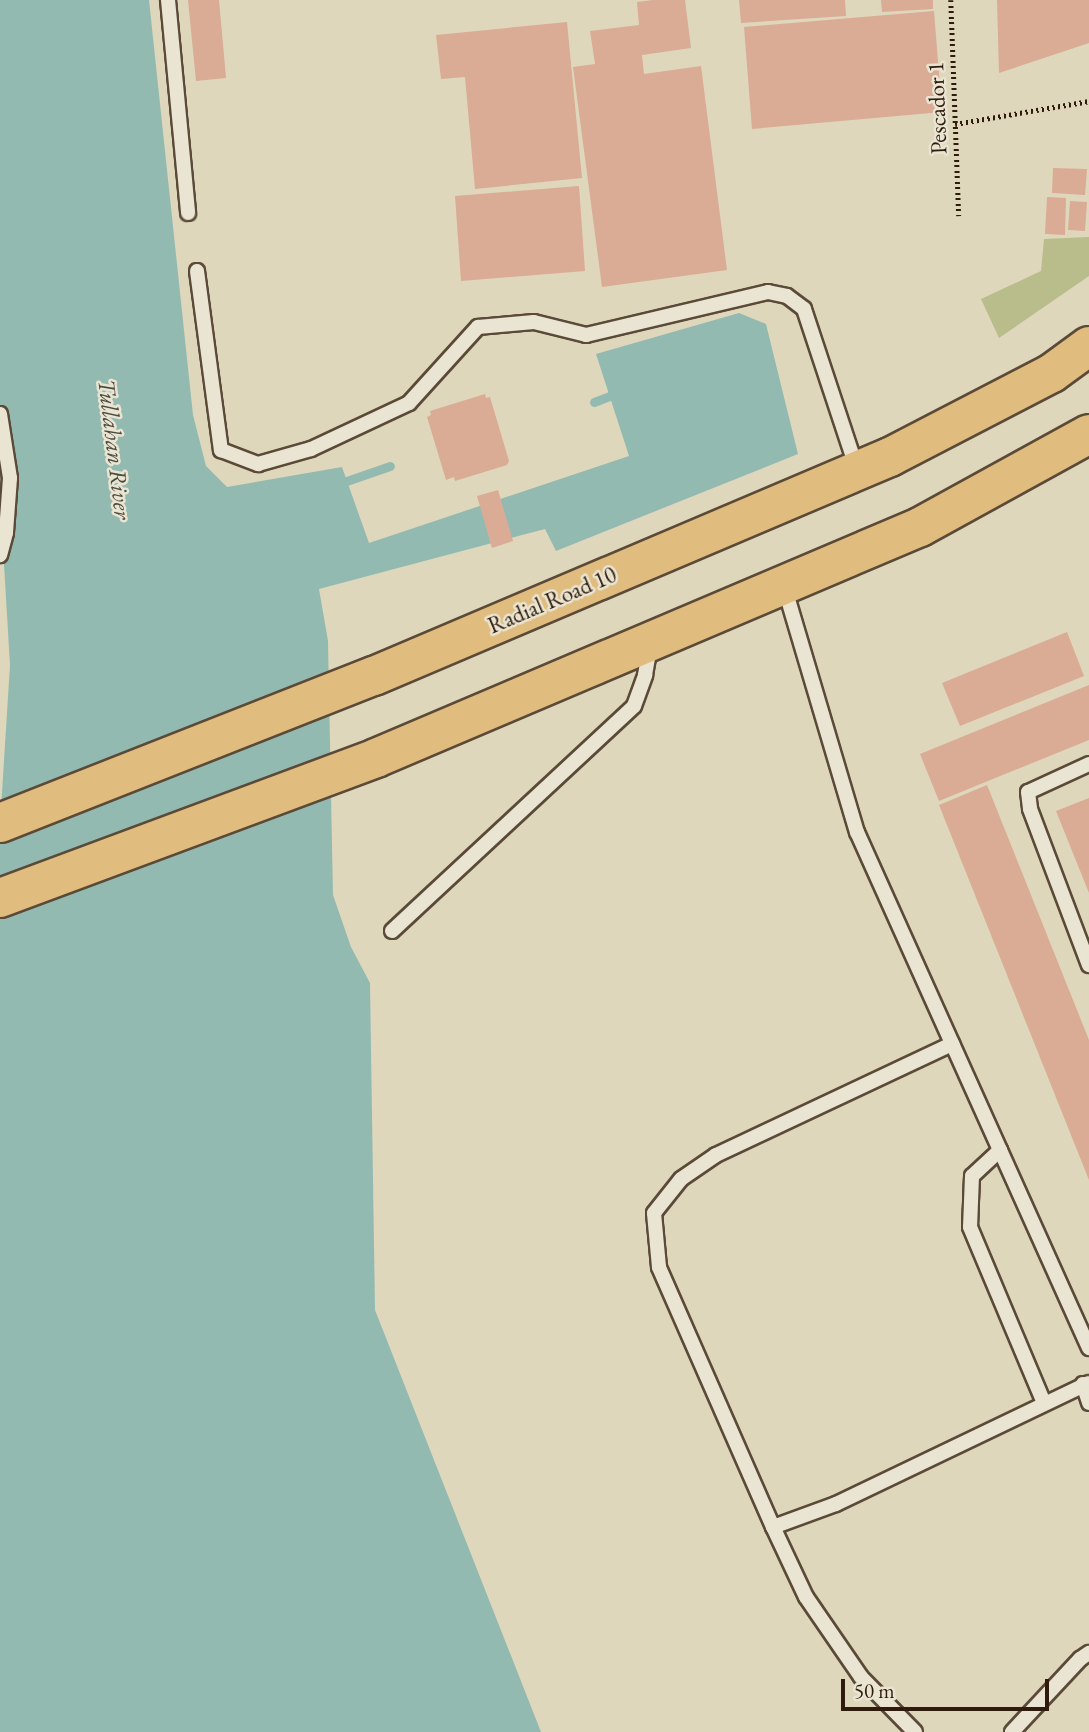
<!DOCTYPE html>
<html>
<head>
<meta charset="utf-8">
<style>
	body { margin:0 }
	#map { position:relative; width:1089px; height:1732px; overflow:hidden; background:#dfd7bb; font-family:"EB Garamond",serif }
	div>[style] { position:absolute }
	.green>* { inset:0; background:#b9bc8b }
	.water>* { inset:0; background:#93bab1 }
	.stream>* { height:9px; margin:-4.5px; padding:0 4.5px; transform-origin:4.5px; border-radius:4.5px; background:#93bab1 }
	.building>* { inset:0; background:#daab95 }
	.path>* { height:4.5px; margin-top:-2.25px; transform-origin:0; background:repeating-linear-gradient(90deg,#2f1b0c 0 2px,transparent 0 5.5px) }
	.roads { filter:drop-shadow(2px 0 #5b4a38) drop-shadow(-2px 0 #5b4a38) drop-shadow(0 2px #5b4a38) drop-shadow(0 -2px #5b4a38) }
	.service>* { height:14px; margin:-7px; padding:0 7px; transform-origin:7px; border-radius:7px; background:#eae5d3 }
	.trunk>* { height:38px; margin:-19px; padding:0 19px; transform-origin:19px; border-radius:19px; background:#e0bc7e }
	span { translate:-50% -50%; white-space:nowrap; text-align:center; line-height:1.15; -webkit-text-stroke:5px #eae5d3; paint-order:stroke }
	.street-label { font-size:23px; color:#2f1b0c }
	.water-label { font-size:24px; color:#4d4b3e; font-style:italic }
	.scale { position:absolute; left:841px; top:1679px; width:208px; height:32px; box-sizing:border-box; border:4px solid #2f1b0c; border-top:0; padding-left:9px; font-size:21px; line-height:24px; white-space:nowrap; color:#2f1b0c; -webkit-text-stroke:5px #eae5d3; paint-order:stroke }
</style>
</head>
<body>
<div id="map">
	<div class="green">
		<i style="clip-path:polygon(1089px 237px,1089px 276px,999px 338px,981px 299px,1041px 271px,1044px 239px)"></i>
	</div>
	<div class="water">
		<i style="clip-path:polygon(0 0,149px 0,193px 415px,206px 466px,227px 487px,342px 467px,369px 543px,629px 456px,596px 354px,739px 313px,766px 324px,798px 454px,556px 551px,545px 529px,319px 589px,328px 641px,333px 895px,351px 947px,370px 983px,375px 1310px,541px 1732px,0 1732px,0 824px,10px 665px,0 498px)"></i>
	</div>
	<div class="stream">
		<i style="left:594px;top:402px;width:17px;rotate:-21deg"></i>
		<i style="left:335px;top:485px;width:58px;rotate:-19.1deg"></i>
	</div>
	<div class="building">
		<i style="clip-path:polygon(188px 0,219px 0,226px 78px,196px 81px)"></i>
		<i style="clip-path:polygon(653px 0,685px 0,691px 48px,642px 55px,644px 74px,701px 66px,727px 270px,602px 287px,573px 67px,595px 64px,590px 31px,639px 25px,637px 2px)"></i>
		<i style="clip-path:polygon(739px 0,845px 0,846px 16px,741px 23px)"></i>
		<i style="clip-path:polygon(881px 0,933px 0,933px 9px,882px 12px)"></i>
		<i style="clip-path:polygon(997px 0,1089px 0,1089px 43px,999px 73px)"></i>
		<i style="clip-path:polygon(934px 11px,942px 112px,752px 129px,744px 27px)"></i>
		<i style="clip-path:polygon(567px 22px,582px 178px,475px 189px,465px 77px,441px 79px,436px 35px)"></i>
		<i style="clip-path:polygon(1053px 168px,1087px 169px,1085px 195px,1052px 193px)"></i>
		<i style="clip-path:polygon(579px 186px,585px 271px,461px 281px,455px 196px)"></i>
		<i style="clip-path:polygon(1047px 197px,1066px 198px,1065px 235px,1045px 234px)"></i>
		<i style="clip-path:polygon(1070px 201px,1087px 202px,1085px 231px,1068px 230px)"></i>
		<i style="clip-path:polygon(485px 394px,486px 398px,490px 397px,509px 461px,507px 465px,455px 481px,454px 477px,446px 480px,427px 417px,431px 415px,430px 411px)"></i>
		<i style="clip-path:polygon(498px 490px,513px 541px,492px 548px,477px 496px)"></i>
		<i style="clip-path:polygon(1067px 632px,1084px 676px,960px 726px,942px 683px)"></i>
		<i style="clip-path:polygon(1089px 685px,1089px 740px,939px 801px,920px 754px)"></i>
		<i style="clip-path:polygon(987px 785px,1089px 1040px,1089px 1180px,939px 805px)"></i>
		<i style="clip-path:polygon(1089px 798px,1089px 893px,1056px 811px)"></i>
	</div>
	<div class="path">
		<i style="left:951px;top:0;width:216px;rotate:87.9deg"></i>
		<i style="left:955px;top:124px;width:136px;rotate:-9.7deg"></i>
	</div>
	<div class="roads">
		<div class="service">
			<i style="left:168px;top:0;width:214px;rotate:84.6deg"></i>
			<i style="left:197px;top:271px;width:181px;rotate:82.4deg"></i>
			<i style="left:221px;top:450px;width:40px;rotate:21deg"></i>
			<i style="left:258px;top:464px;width:55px;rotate:-15.8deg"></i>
			<i style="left:311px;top:449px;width:108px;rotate:-25.1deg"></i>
			<i style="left:409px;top:403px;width:103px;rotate:-47.8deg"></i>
			<i style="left:478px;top:327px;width:56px;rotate:-5.1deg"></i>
			<i style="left:534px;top:322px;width:54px;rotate:14deg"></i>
			<i style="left:586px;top:335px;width:187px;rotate:-13.3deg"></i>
			<i style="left:768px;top:292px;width:19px;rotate:12deg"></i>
			<i style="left:787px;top:296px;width:21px;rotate:37deg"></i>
			<i style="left:804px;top:309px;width:169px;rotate:71.7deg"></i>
			<i style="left:0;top:414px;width:65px;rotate:81.1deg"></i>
			<i style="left:10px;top:478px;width:55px;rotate:94.2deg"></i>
			<i style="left:6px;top:533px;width:23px;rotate:105deg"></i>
			<i style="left:784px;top:586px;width:257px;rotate:73.5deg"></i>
			<i style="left:857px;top:832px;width:566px;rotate:65.79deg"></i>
			<i style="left:1089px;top:764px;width:67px;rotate:155.3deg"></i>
			<i style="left:1028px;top:792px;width:17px;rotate:83deg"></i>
			<i style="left:1030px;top:809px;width:167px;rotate:69.3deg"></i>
			<i style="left:392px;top:931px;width:330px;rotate:-42.9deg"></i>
			<i style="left:634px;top:706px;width:33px;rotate:-70deg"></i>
			<i style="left:645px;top:675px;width:29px;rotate:-80deg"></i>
			<i style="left:1000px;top:1150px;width:38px;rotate:137deg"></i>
			<i style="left:972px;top:1176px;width:51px;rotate:92.2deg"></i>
			<i style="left:970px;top:1227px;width:191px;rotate:67.2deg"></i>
			<i style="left:1083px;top:1384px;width:20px;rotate:72deg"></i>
			<i style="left:773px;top:1527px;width:284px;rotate:-113.7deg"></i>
			<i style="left:659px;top:1267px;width:54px;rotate:-95.3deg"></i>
			<i style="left:654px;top:1213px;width:43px;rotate:-51.5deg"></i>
			<i style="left:681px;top:1179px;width:42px;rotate:-34.4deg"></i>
			<i style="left:716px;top:1155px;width:261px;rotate:-25.2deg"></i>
			<i style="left:915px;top:1732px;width:77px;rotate:-134.5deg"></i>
			<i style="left:861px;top:1677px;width:97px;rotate:-124.5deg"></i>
			<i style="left:806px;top:1597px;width:77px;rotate:-115.2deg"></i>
			<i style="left:773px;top:1527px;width:67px;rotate:-20.1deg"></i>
			<i style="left:836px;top:1504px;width:280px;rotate:-25.6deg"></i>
			<i style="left:1012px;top:1732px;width:100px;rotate:-47deg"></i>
			<i style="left:1080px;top:1659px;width:11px;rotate:-34deg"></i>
		</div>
		<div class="trunk">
			<i style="left:0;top:823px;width:402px;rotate:-21.5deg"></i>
			<i style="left:374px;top:676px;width:561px;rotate:-23deg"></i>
			<i style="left:890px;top:457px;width:182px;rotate:-27.4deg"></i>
			<i style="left:1052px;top:373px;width:46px;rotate:-36.1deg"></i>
			<i style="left:0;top:898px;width:401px;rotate:-20.4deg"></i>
			<i style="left:376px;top:758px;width:591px;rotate:-23.01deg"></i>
			<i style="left:920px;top:527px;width:193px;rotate:-28.8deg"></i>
		</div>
	</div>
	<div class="street-label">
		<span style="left:937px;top:108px;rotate:-92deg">Pescador 1</span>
		<span style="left:552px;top:600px;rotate:-23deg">Radial Road 10</span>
	</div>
	<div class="water-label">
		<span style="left:115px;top:449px;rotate:83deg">Tullahan River</span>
	</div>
	<div class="scale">50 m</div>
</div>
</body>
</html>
